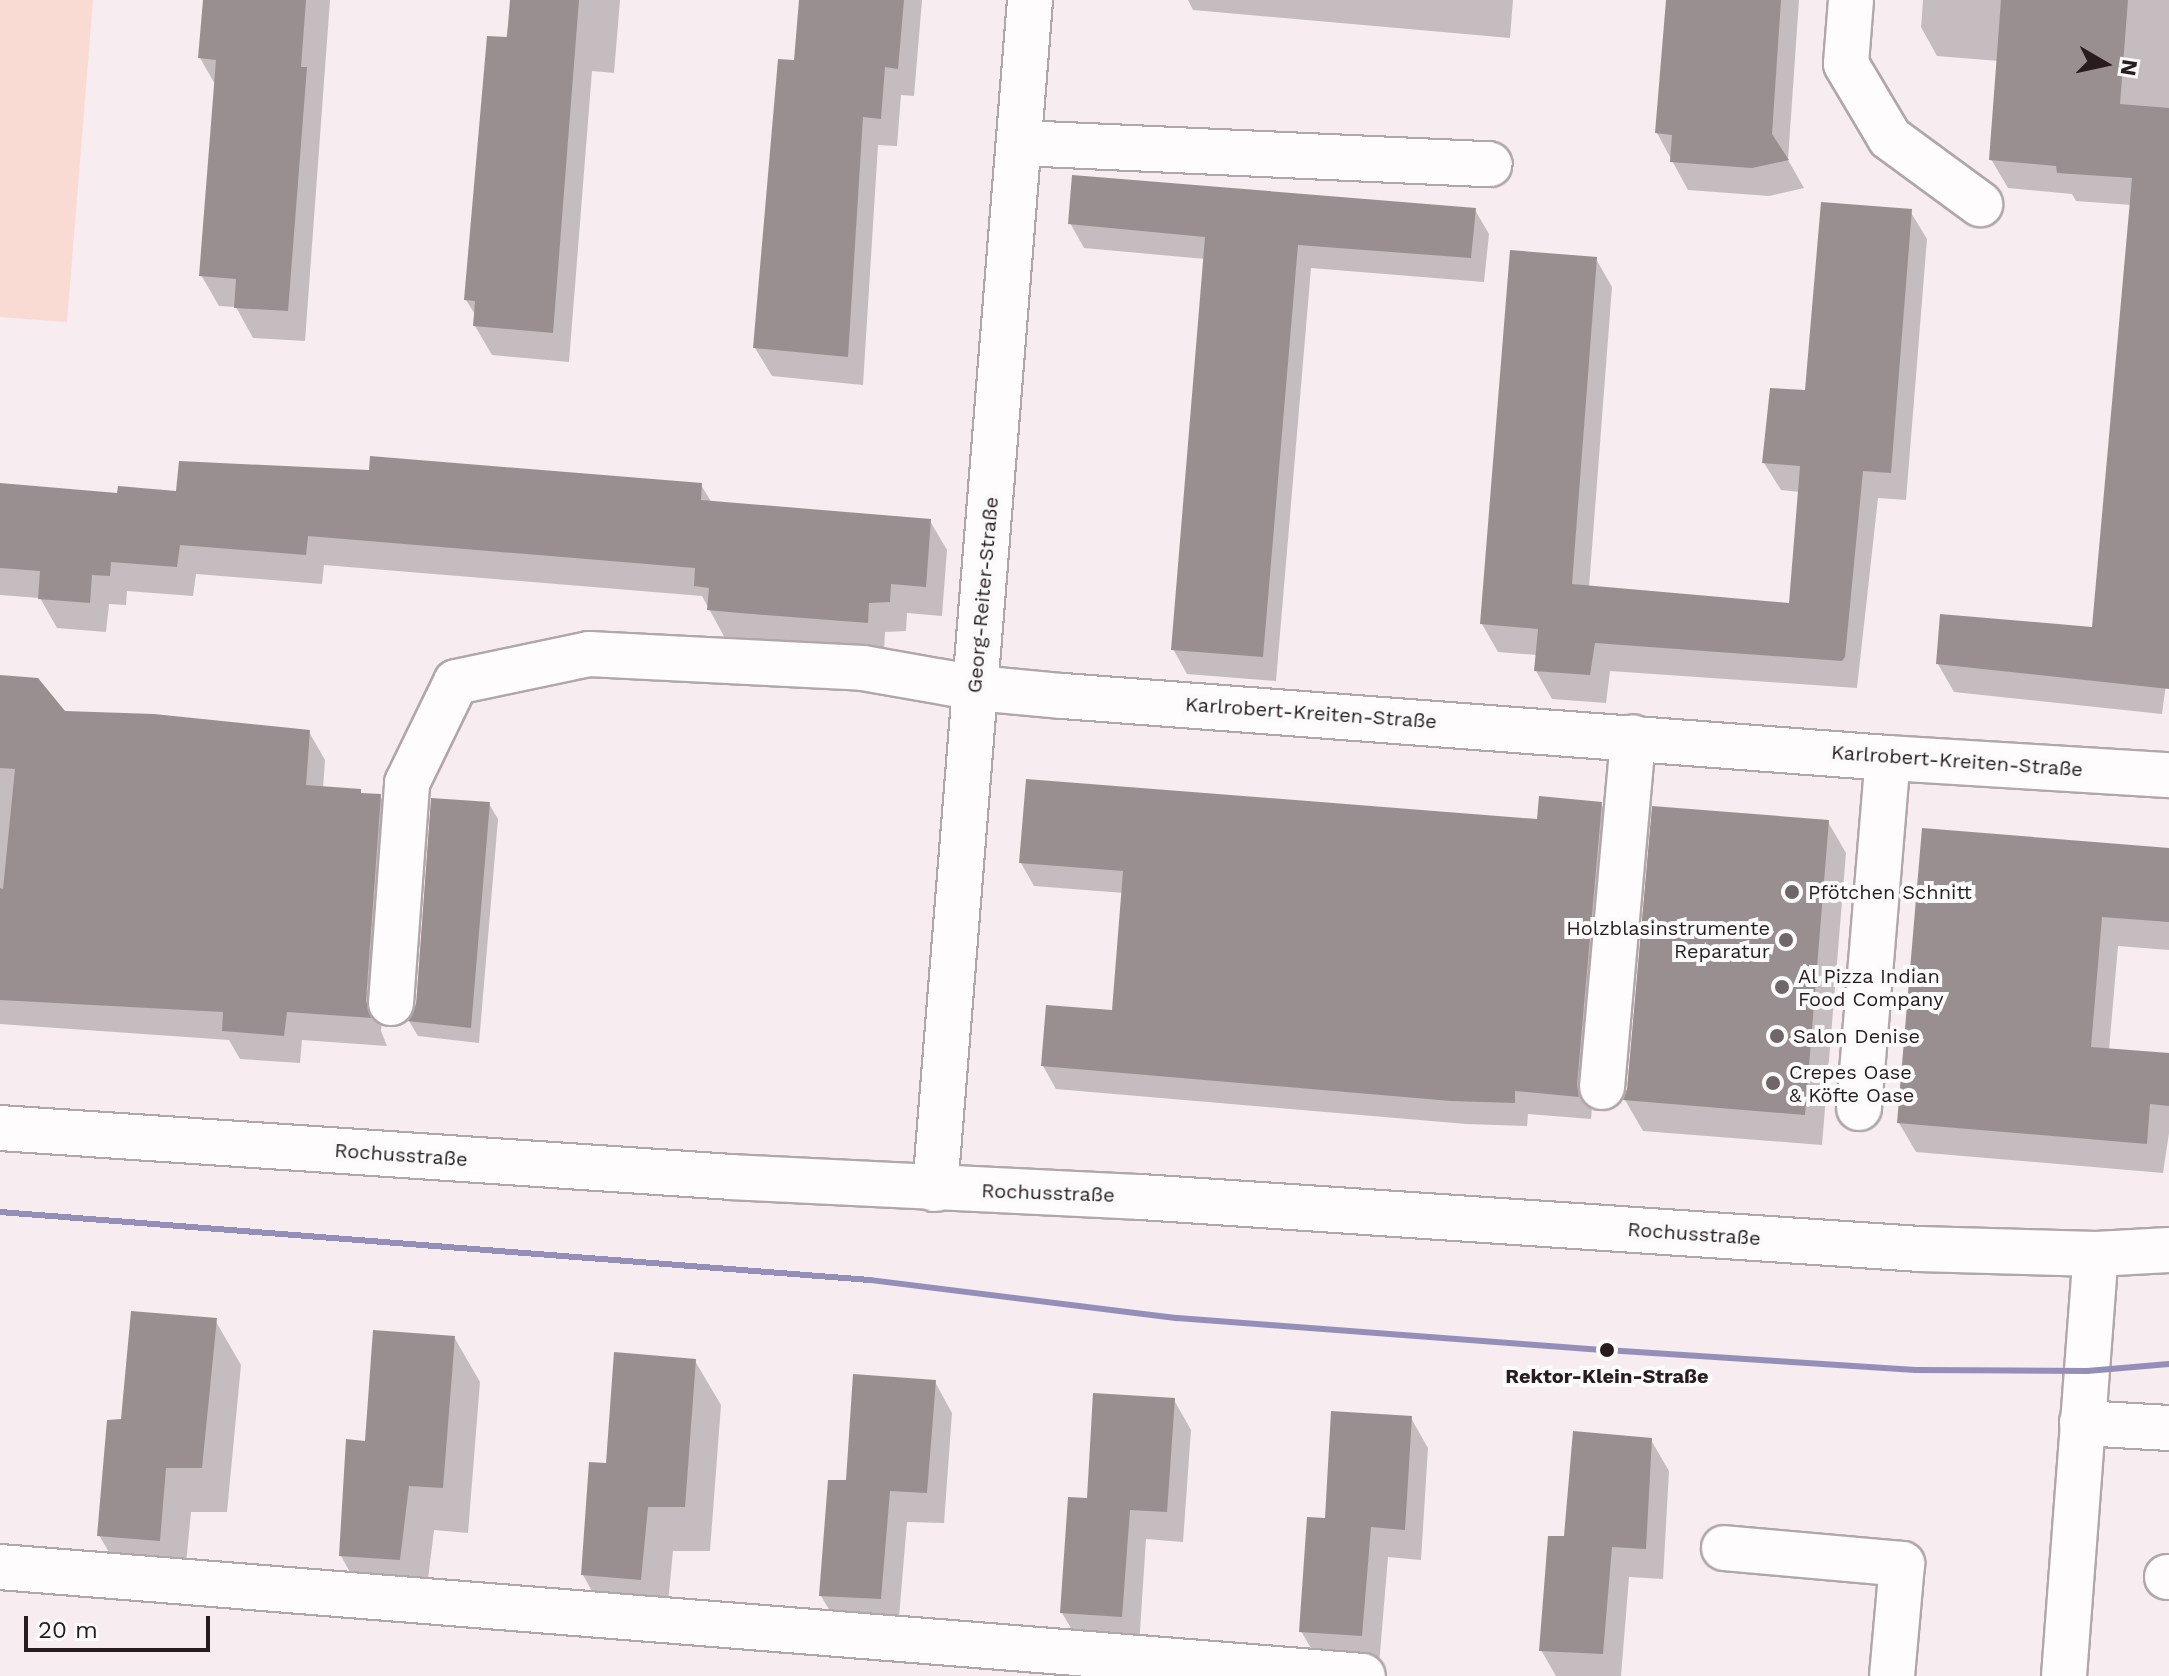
<!DOCTYPE html>
<html>
<head>
<meta charset="utf-8">
<style>
	body { margin:0 }
	#map { position:relative; width:2169px; height:1676px; overflow:hidden; background:#f7ecef; font-family:"Work Sans",sans-serif }
	div>[style] { position:absolute }
	.green>* { inset:0; background:#f9dbd3 }
	.shadow>* { inset:0; background:#0003 }
	.building>* { inset:0; background:#9a8f90 }
	.roads { filter:drop-shadow(2px 0 #b1a6aa) drop-shadow(-2px 0 #b1a6aa) drop-shadow(0 2px #b1a6aa) drop-shadow(0 -2px #b1a6aa) }
	.minor>* { height:44px; margin:-22px; padding:0 22px; transform-origin:22px; border-radius:22px; background:#fefcfd }
	.tram-1>* { height:6px; margin:-3px; padding:0 3px; transform-origin:3px; border-radius:3px; background:#948fb8 }
	.dots>* { width:22px; height:22px; translate:-50% -50%; box-sizing:border-box; border:4px solid #fbfbfb; border-radius:50% }
	span { translate:-50% -50%; white-space:nowrap; text-align:center; line-height:1.15; -webkit-text-stroke:8px #fbfbfb; paint-order:stroke }
	.street-label { font-size:20px; color:#281c1f }
	.poi-label { font-size:20px; color:#281c1f }
	.left { translate:0 -50%; text-align:left }
	.right { translate:-100% -50%; text-align:right }
	.stop-label { font-size:20px; color:#281c1f; font-weight:700 }
	.north { position:absolute; left:2065px; top:24px; width:80px; height:80px; -webkit-text-stroke:6px #fbfbfb; paint-order:stroke; rotate:99deg; font-size:22px; font-weight:700; line-height:32px; text-align:center; color:#281c1f }
	.north::after { content:''; display:block; margin:auto; width:28px; height:36px; background:#281c1f; clip-path:polygon(50% 0,100% 100%,50% 72%,0 100%) }
	.scale { position:absolute; left:24px; top:1616px; width:186px; height:36px; box-sizing:border-box; border:4px solid #281c1f; border-top:0; padding-left:10px; font-size:24px; line-height:28px; white-space:nowrap; color:#281c1f; -webkit-text-stroke:6px #fbfbfb; paint-order:stroke }
</style>
</head>
<body>
<div id="map">
	<div class="green">
		<i style="clip-path:polygon(0 0,93px 0,67px 322px,0 317px)"></i>
	</div>
	<div class="shadow">
		<i style="clip-path:polygon(205px 0,330px 0,305px 341px,253px 338px,236px 307px,219px 306px,201px 275px,216px 86px,200px 58px)"></i>
		<i style="clip-path:polygon(512px 0,620px 0,614px 73px,592px 71px,569px 362px,492px 355px,475px 326px,476px 316px,466px 300px)"></i>
		<i style="clip-path:polygon(801px 0,922px 0,914px 96px,901px 95px,897px 146px,878px 145px,863px 385px,772px 376px,755px 348px,796px 62px)"></i>
		<i style="clip-path:polygon(1188px 0,1513px 0,1510px 38px,1193px 10px)"></i>
		<i style="clip-path:polygon(1668px 0,1799px 0,1788px 160px,1804px 188px,1769px 196px,1688px 190px,1657px 133px)"></i>
		<i style="clip-path:polygon(1923px 0,2169px 0,2169px 661px,2162px 714px,1954px 692px,1938px 664px,2094px 629px,2132px 205px,2076px 201px,2072px 194px,2008px 188px,1991px 159px,1999px 61px,1937px 56px,1921px 27px)"></i>
		<i style="clip-path:polygon(1475px 210px,1489px 234px,1484px 282px,1311px 268px,1276px 681px,1187px 674px,1173px 649px,1205px 259px,1084px 248px,1070px 223px)"></i>
		<i style="clip-path:polygon(1910px 211px,1927px 239px,1906px 500px,1878px 498px,1857px 688px,1610px 671px,1606px 703px,1552px 699px,1536px 671px,1537px 655px,1498px 652px,1482px 624px,1596px 259px,1612px 287px,1589px 587px,1791px 605px,1800px 492px,1781px 490px,1764px 463px)"></i>
		<i style="clip-path:polygon(0 485px,119px 495px,701px 485px,712px 503px,930px 521px,947px 550px,942px 616px,907px 613px,906px 631px,885px 632px,884px 652px,726px 640px,702px 596px,324px 565px,322px 584px,196px 574px,193px 596px,127px 591px,126px 605px,109px 604px,106px 632px,57px 628px,40px 598px,0 595px)"></i>
		<i style="clip-path:polygon(0 677px,64px 713px,309px 732px,325px 760px,323px 788px,380px 796px,396px 825px,381px 1031px,387px 1046px,302px 1040px,300px 1063px,240px 1059px,229px 1040px,0 1024px)"></i>
		<i style="clip-path:polygon(489px 804px,498px 819px,479px 1043px,418px 1036px,409px 1021px)"></i>
		<i style="clip-path:polygon(1601px 804px,1614px 827px,1591px 1119px,1528px 1114px,1527px 1126px,1466px 1124px,1056px 1089px,1043px 1066px,1114px 1012px,1124px 893px,1034px 886px,1021px 863px,1539px 821px)"></i>
		<i style="clip-path:polygon(1828px 822px,1846px 853px,1822px 1145px,1643px 1131px,1625px 1100px)"></i>
		<i style="clip-path:polygon(1924px 830px,2169px 871px,2169px 950px,2118px 946px,2109px 1050px,2169px 1054px,2169px 1133px,2163px 1173px,1916px 1152px,1899px 1123px)"></i>
		<i style="clip-path:polygon(215px 1320px,241px 1365px,227px 1512px,191px 1512px,184px 1585px,125px 1580px,99px 1535px)"></i>
		<i style="clip-path:polygon(454px 1337px,480px 1382px,468px 1533px,434px 1530px,425px 1604px,366px 1601px,341px 1556px,367px 1443px)"></i>
		<i style="clip-path:polygon(695px 1361px,721px 1405px,710px 1551px,673px 1551px,666px 1624px,608px 1620px,583px 1575px,607px 1466px)"></i>
		<i style="clip-path:polygon(935px 1382px,952px 1413px,944px 1523px,907px 1522px,898px 1629px,839px 1626px,821px 1596px,848px 1482px)"></i>
		<i style="clip-path:polygon(1174px 1400px,1191px 1430px,1183px 1542px,1146px 1539px,1139px 1646px,1080px 1643px,1062px 1613px,1089px 1500px)"></i>
		<i style="clip-path:polygon(1411px 1418px,1428px 1448px,1421px 1560px,1388px 1557px,1379px 1665px,1319px 1662px,1301px 1631px)"></i>
		<i style="clip-path:polygon(1651px 1440px,1669px 1471px,1663px 1579px,1629px 1577px,1621px 1676px,1556px 1676px,1541px 1650px,1566px 1538px)"></i>
	</div>
	<div class="building">
		<i style="clip-path:polygon(203px 0,306px 0,301px 67px,307px 67px,288px 311px,234px 308px,236px 279px,199px 276px,216px 60px,198px 58px)"></i>
		<i style="clip-path:polygon(510px 0,579px 0,553px 333px,473px 326px,475px 301px,464px 300px,487px 36px,507px 37px)"></i>
		<i style="clip-path:polygon(799px 0,904px 0,898px 69px,885px 67px,881px 119px,863px 117px,848px 357px,753px 348px,778px 59px,794px 60px)"></i>
		<i style="clip-path:polygon(1666px 0,1781px 0,1772px 134px,1789px 160px,1752px 168px,1670px 162px,1672px 135px,1655px 133px)"></i>
		<i style="clip-path:polygon(2001px 0,2128px 0,2120px 104px,2169px 108px,2169px 689px,1936px 664px,1940px 614px,2092px 627px,2132px 178px,2057px 173px,2056px 166px,1989px 160px)"></i>
		<i style="clip-path:polygon(1072px 175px,1476px 208px,1471px 258px,1298px 245px,1263px 657px,1171px 650px,1205px 237px,1068px 224px)"></i>
		<i style="clip-path:polygon(1821px 202px,1912px 209px,1891px 473px,1863px 471px,1845px 657px,1842px 661px,1595px 643px,1590px 675px,1534px 671px,1538px 629px,1480px 624px,1510px 250px,1597px 257px,1572px 584px,1789px 603px,1800px 466px,1762px 463px,1770px 388px,1805px 390px)"></i>
		<i style="clip-path:polygon(370px 456px,702px 483px,701px 500px,931px 519px,926px 587px,891px 584px,890px 602px,869px 603px,868px 623px,740px 613px,707px 610px,709px 588px,694px 586px,695px 568px,308px 536px,306px 555px,180px 545px,177px 567px,111px 562px,110px 576px,92px 575px,90px 603px,38px 599px,40px 571px,0 568px,0 483px,117px 493px,118px 486px,176px 491px,179px 461px,369px 470px)"></i>
		<i style="clip-path:polygon(0 675px,38px 678px,65px 711px,154px 714px,310px 730px,306px 785px,361px 789px,361px 793px,381px 794px,366px 1001px,372px 1018px,287px 1012px,284px 1036px,222px 1031px,223px 1012px,0 1000px,0 888px,3px 889px,15px 769px,0 768px)"></i>
		<i style="clip-path:polygon(1026px 779px,1537px 819px,1539px 796px,1602px 802px,1577px 1085px,1579px 1097px,1515px 1091px,1515px 1103px,1451px 1101px,1041px 1066px,1046px 1005px,1112px 1010px,1123px 871px,1019px 863px)"></i>
		<i style="clip-path:polygon(431px 798px,490px 802px,471px 1028px,407px 1021px,416px 1005px)"></i>
		<i style="clip-path:polygon(1652px 806px,1829px 820px,1805px 1115px,1623px 1100px,1627px 1089px)"></i>
		<i style="clip-path:polygon(1922px 828px,2169px 848px,2169px 922px,2102px 917px,2091px 1047px,2169px 1053px,2169px 1106px,2150px 1104px,2147px 1144px,1897px 1123px)"></i>
		<i style="clip-path:polygon(131px 1311px,217px 1318px,202px 1468px,166px 1468px,160px 1541px,97px 1536px,107px 1420px,121px 1419px)"></i>
		<i style="clip-path:polygon(373px 1330px,455px 1336px,443px 1488px,409px 1486px,400px 1560px,339px 1556px,346px 1439px,365px 1441px)"></i>
		<i style="clip-path:polygon(614px 1352px,696px 1359px,685px 1507px,648px 1507px,641px 1580px,581px 1575px,589px 1462px,606px 1463px)"></i>
		<i style="clip-path:polygon(853px 1374px,936px 1380px,927px 1493px,890px 1491px,881px 1599px,819px 1596px,828px 1480px,846px 1480px)"></i>
		<i style="clip-path:polygon(1093px 1393px,1175px 1398px,1167px 1512px,1130px 1510px,1122px 1617px,1060px 1613px,1068px 1497px,1087px 1498px)"></i>
		<i style="clip-path:polygon(1331px 1411px,1412px 1416px,1405px 1530px,1371px 1527px,1362px 1636px,1299px 1632px,1307px 1517px,1325px 1518px)"></i>
		<i style="clip-path:polygon(1573px 1431px,1652px 1438px,1646px 1549px,1612px 1547px,1603px 1654px,1539px 1651px,1548px 1536px,1564px 1536px)"></i>
	</div>
	<div class="roads">
		<div class="minor">
			<i style="left:1851px;top:0;width:64px;rotate:94.5deg"></i>
			<i style="left:1846px;top:64px;width:86px;rotate:59.3deg"></i>
			<i style="left:1890px;top:138px;width:112px;rotate:36.3deg"></i>
			<i style="left:1020px;top:143px;width:470px;rotate:2.6deg"></i>
			<i style="left:391px;top:1003px;width:221px;rotate:-85.8deg"></i>
			<i style="left:407px;top:783px;width:112px;rotate:-64.1deg"></i>
			<i style="left:456px;top:682px;width:136px;rotate:-11.9deg"></i>
			<i style="left:589px;top:654px;width:274px;rotate:2.9deg"></i>
			<i style="left:863px;top:668px;width:115px;rotate:10deg"></i>
			<i style="left:976px;top:688px;width:87px;rotate:5.3deg"></i>
			<i style="left:1063px;top:696px;width:827px;rotate:4.3deg"></i>
			<i style="left:1888px;top:758px;width:282px;rotate:3.5deg"></i>
			<i style="left:1602px;top:1087px;width:351px;rotate:-84.9deg"></i>
			<i style="left:1859px;top:1108px;width:351px;rotate:-85.3deg"></i>
			<i style="left:0;top:1128px;width:733px;rotate:3.83deg"></i>
			<i style="left:731px;top:1177px;width:410px;rotate:2.8deg"></i>
			<i style="left:1141px;top:1197px;width:780px;rotate:3.82deg"></i>
			<i style="left:1919px;top:1249px;width:177px;rotate:1.6deg"></i>
			<i style="left:2096px;top:1254px;width:73px;rotate:-3.1deg"></i>
			<i style="left:935px;top:1189px;width:1193px;rotate:-85.43deg"></i>
			<i style="left:2082px;top:1423px;width:87px;rotate:3.3deg"></i>
			<i style="left:1724px;top:1548px;width:179px;rotate:5.1deg"></i>
			<i style="left:1902px;top:1564px;width:112px;rotate:95.1deg"></i>
			<i style="left:0;top:1567px;width:1367px;rotate:4.57deg"></i>
			<i style="left:2167px;top:1577px;width:2px"></i>
			<i style="left:2064px;top:1676px;width:423px;rotate:-85.7deg"></i>
		</div>
	</div>
	<div class="tram-1">
		<i style="left:0;top:1212px;width:873px;rotate:4.47deg"></i>
		<i style="left:870px;top:1280px;width:309px;rotate:7.1deg"></i>
		<i style="left:1177px;top:1318px;width:430px;rotate:4.3deg"></i>
		<i style="left:1606px;top:1350px;width:310px;rotate:3.7deg"></i>
		<i style="left:1915px;top:1370px;width:172px;rotate:0.3deg"></i>
		<i style="left:2087px;top:1371px;width:82px;rotate:-4.9deg"></i>
	</div>
	<div class="dots">
		<i style="left:1792px;top:892px;background:#706568"></i>
		<i style="left:1786px;top:940px;background:#706568"></i>
		<i style="left:1782px;top:987px;background:#706568"></i>
		<i style="left:1777px;top:1036px;background:#706568"></i>
		<i style="left:1773px;top:1083px;background:#706568"></i>
		<i style="left:1607px;top:1350px;background:#281c1f"></i>
	</div>
	<div class="street-label">
		<span style="left:983px;top:595px;rotate:-85deg">Georg-Reiter-Straße</span>
		<span style="left:1311px;top:713px;rotate:4deg">Karlrobert-Kreiten-Straße</span>
		<span style="left:1957px;top:761px;rotate:4deg">Karlrobert-Kreiten-Straße</span>
		<span style="left:401px;top:1155px;rotate:4deg">Rochusstraße</span>
		<span style="left:1048px;top:1193px;rotate:2deg">Rochusstraße</span>
		<span style="left:1694px;top:1234px;rotate:4deg">Rochusstraße</span>
	</div>
	<div class="poi-label">
		<span class="left" style="left:1808px;top:892px">Pfötchen Schnitt</span>
		<span class="right" style="left:1770px;top:940px">Holzblasinstrumente<br>Reparatur</span>
		<span class="left" style="left:1798px;top:988px">Al Pizza Indian<br>Food Company</span>
		<span class="left" style="left:1793px;top:1036px">Salon Denise</span>
		<span class="left" style="left:1789px;top:1084px">Crepes Oase<br>&amp; Köfte Oase</span>
	</div>
	<div class="stop-label">
		<span style="left:1607px;top:1376px">Rektor-Klein-Straße</span>
	</div>
	<div class="north">N</div>
	<div class="scale">20 m</div>
</div>
</body>
</html>
